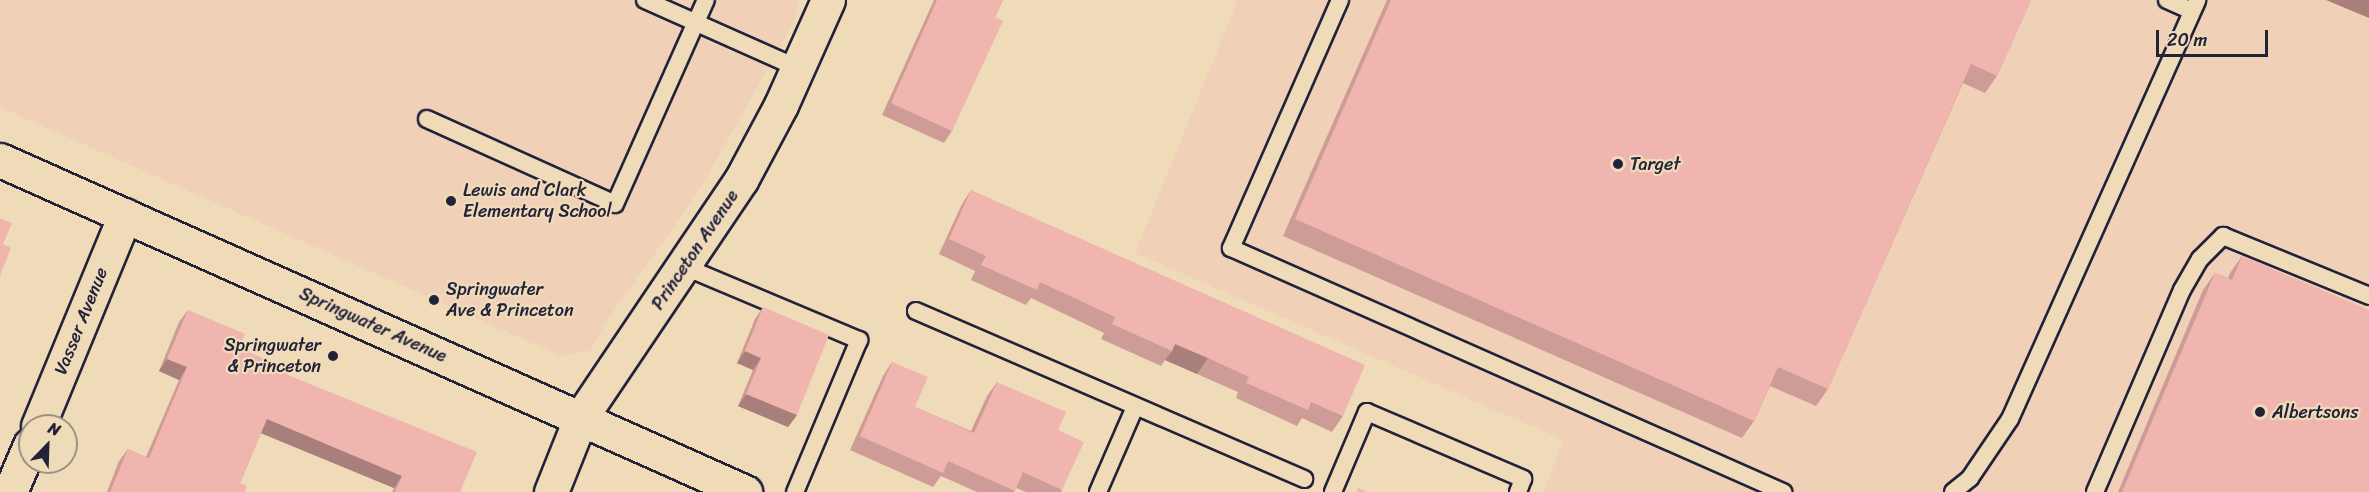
<!DOCTYPE html>
<html>
<head>
<meta charset="utf-8">
<style>
	body { margin:0 }
	#map { position:relative; width:2369px; height:492px; overflow:hidden; background:#f0dbb9; font-family:Sriracha,sans-serif }
	div>[style] { position:absolute }
	.built>* { inset:0; background:#f0d0b6 }
	.roads { filter:drop-shadow(2px 0 #22223b) drop-shadow(-2px 0 #22223b) drop-shadow(0 2px #22223b) drop-shadow(0 -2px #22223b) }
	.lane>* { height:16px; margin:-8px; padding:0 8px; transform-origin:8px; border-radius:8px; background:#f0dbb9 }
	.street>* { height:33px; margin:-16.5px; padding:0 16.5px; transform-origin:16.5px; border-radius:16.5px; background:#f0dbb9 }
	.secondary>* { height:33px; margin:-16.5px; padding:0 16.5px; transform-origin:16.5px; border-radius:16.5px; background:#f0dbb9 }
	.wall>* { inset:0; background:#ce9c96 }
	.shaded-wall>* { inset:0; background:#a87f7a }
	.building>* { inset:0; background:#f0b5af }
	.dots>* { width:16px; height:16px; translate:-50% -50%; box-sizing:border-box; border:3px solid #f0dbb9; border-radius:50% }
	span { translate:-50% -50%; white-space:nowrap; text-align:center; line-height:1.15; -webkit-text-stroke:4.5px #f0dbb9; paint-order:stroke }
	.poi-label { font-size:18px; color:#22223b }
	.left { translate:0 -50%; text-align:left }
	.right { translate:-100% -50%; text-align:right }
	.street-label { font-size:18px; color:#22223b }
	.north { position:absolute; left:18px; top:414px; width:60px; height:60px; box-sizing:border-box; background:#f0dbb9; border:2px solid #9e9187; border-radius:50%; rotate:23deg; font-size:16px; font-weight:700; line-height:24px; text-align:center; color:#22223b }
	.north::after { content:''; display:block; margin:auto; width:21px; height:27px; background:#22223b; clip-path:polygon(50% 0,100% 100%,50% 72%,0 100%) }
	.scale { position:absolute; left:2156px; top:30px; width:112px; height:27px; box-sizing:border-box; border:3px solid #22223b; border-top:0; padding-left:8px; font-size:18px; line-height:21px; white-space:nowrap; color:#22223b; -webkit-text-stroke:4px #f0dbb9; paint-order:stroke }
</style>
</head>
<body>
<div id="map">
	<div class="built">
		<i style="clip-path:polygon(0 0,798px 0,796px 18px,708px 175px,674px 227px,609px 317px,590px 351px,561px 356px,0 107px)"></i>
		<i style="clip-path:polygon(1238px 0,2369px 0,2369px 492px,1543px 492px,1564px 440px,1135px 253px)"></i>
	</div>
	<div class="roads">
		<div class="lane">
			<i style="left:645px;top:0;width:167px;rotate:24deg"></i>
			<i style="left:1340px;top:0;width:271px;rotate:113.7deg"></i>
			<i style="left:1231px;top:248px;width:604px;rotate:23.85deg"></i>
			<i style="left:2167px;top:0;width:27px;rotate:24deg"></i>
			<i style="left:427px;top:119px;width:206px;rotate:24.3deg"></i>
			<i style="left:615px;top:204px;width:223px;rotate:-66deg"></i>
			<i style="left:685px;top:267px;width:189px;rotate:22.8deg"></i>
			<i style="left:859px;top:340px;width:165px;rotate:112.8deg"></i>
			<i style="left:916px;top:311px;width:423px;rotate:23.4deg"></i>
			<i style="left:1098px;top:492px;width:93px;rotate:-66.5deg"></i>
			<i style="left:1333px;top:492px;width:87px;rotate:-67deg"></i>
			<i style="left:1367px;top:412px;width:170px;rotate:23.2deg"></i>
			<i style="left:1523px;top:479px;width:14px;rotate:111deg"></i>
			<i style="left:1953px;top:492px;width:22px;rotate:-39deg"></i>
			<i style="left:1970px;top:478px;width:71px;rotate:-55.9deg"></i>
			<i style="left:2010px;top:419px;width:459px;rotate:-65.9deg"></i>
			<i style="left:2095px;top:492px;width:220px;rotate:-66.7deg"></i>
			<i style="left:2182px;top:290px;width:36px;rotate:-60deg"></i>
			<i style="left:2200px;top:259px;width:33px;rotate:-45deg"></i>
			<i style="left:2223px;top:236px;width:158px;rotate:22.3deg"></i>
		</div>
		<div class="street">
			<i style="left:38px;top:426px;width:228px;rotate:-67.6deg"></i>
			<i style="left:10px;top:492px;width:51px;rotate:-66.9deg"></i>
			<i style="left:551px;top:492px;width:81px;rotate:-68.2deg"></i>
			<i style="left:581px;top:417px;width:286px;rotate:-56deg"></i>
			<i style="left:741px;top:180px;width:85px;rotate:-61.9deg"></i>
			<i style="left:781px;top:105px;width:115px;rotate:-65.9deg"></i>
		</div>
		<div class="secondary">
			<i style="left:0;top:160px;width:816px;rotate:24.02deg"></i>
		</div>
	</div>
	<div class="wall">
		<i style="clip-path:polygon(934px 0,1003px 0,995px 17px,952px 131px,944px 143px,882px 115px)"></i>
		<i style="clip-path:polygon(1387px 0,2031px 0,1997px 76px,1985px 93px,1963px 83px,1828px 389px,1816px 406px,1770px 386px,1754px 421px,1742px 438px,1283px 236px)"></i>
		<i style="clip-path:polygon(971px 190px,1343px 416px,1332px 432px,1302px 418px,1297px 426px,1236px 398px,1238px 392px,1197px 374px,1165px 360px,1161px 366px,1101px 339px,1104px 333px,1031px 298px,1026px 305px,971px 280px,975px 271px,939px 254px,961px 206px)"></i>
		<i style="clip-path:polygon(2242px 256px,2369px 492px,2118px 492px,2203px 290px,2215px 273px,2228px 278px,2230px 273px)"></i>
		<i style="clip-path:polygon(763px 307px,797px 415px,788px 427px,738px 406px,753px 370px,737px 363px,755px 319px)"></i>
		<i style="clip-path:polygon(188px 310px,239px 348px,288px 375px,460px 492px,392px 492px,394px 488px,261px 433px,240px 483px,245px 492px,107px 492px,119px 461px,128px 449px,146px 457px,179px 380px,159px 371px,179px 322px)"></i>
		<i style="clip-path:polygon(892px 362px,915px 407px,971px 431px,987px 396px,997px 382px,1058px 430px,1062px 490px,1061px 492px,1026px 492px,1016px 488px,1014px 492px,977px 492px,941px 476px,933px 487px,850px 450px,883px 376px)"></i>
	</div>
	<div class="shaded-wall">
		<i style="clip-path:polygon(2326px 0,2369px 0,2369px 18px)"></i>
		<i style="clip-path:polygon(1175px 344px,1208px 358px,1197px 374px,1165px 360px,1172px 351px)"></i>
		<i style="clip-path:polygon(745px 351px,761px 358px,753px 370px,737px 363px)"></i>
		<i style="clip-path:polygon(167px 359px,187px 367px,179px 380px,159px 371px)"></i>
		<i style="clip-path:polygon(746px 394px,797px 415px,788px 427px,738px 406px)"></i>
		<i style="clip-path:polygon(267px 419px,402px 476px,394px 488px,258px 432px)"></i>
	</div>
	<div class="building">
		<i style="clip-path:polygon(937px 0,1003px 0,995px 17px,1003px 21px,952px 131px,891px 103px)"></i>
		<i style="clip-path:polygon(1391px 0,2031px 0,1997px 76px,1971px 64px,1828px 389px,1778px 367px,1754px 421px,1295px 219px)"></i>
		<i style="clip-path:polygon(971px 190px,1365px 365px,1343px 416px,1311px 402px,1308px 410px,1246px 383px,1249px 377px,1208px 358px,1175px 344px,1172px 351px,1112px 324px,1115px 317px,1040px 282px,1037px 290px,981px 265px,986px 256px,949px 239px)"></i>
		<i style="clip-path:polygon(0 218px,12px 223px,3px 244px,11px 248px,0 276px)"></i>
		<i style="clip-path:polygon(2242px 256px,2369px 310px,2369px 492px,2122px 492px,2215px 273px,2232px 280px)"></i>
		<i style="clip-path:polygon(763px 307px,829px 335px,797px 415px,746px 394px,761px 358px,745px 351px)"></i>
		<i style="clip-path:polygon(188px 310px,245px 334px,239px 348px,291px 370px,288px 375px,477px 452px,460px 492px,395px 492px,402px 476px,267px 419px,240px 483px,247px 486px,245px 492px,110px 492px,128px 449px,149px 458px,187px 367px,167px 359px)"></i>
		<i style="clip-path:polygon(892px 362px,928px 377px,915px 407px,974px 433px,997px 382px,1066px 412px,1058px 430px,1084px 442px,1062px 490px,1023px 472px,1015px 491px,948px 461px,943px 473px,860px 436px)"></i>
		<i style="clip-path:polygon(1358px 488px,1367px 492px,1357px 492px)"></i>
	</div>
	<div class="dots">
		<i style="left:1618px;top:164px;background:#22223b"></i>
		<i style="left:451px;top:201px;background:#22223b"></i>
		<i style="left:434px;top:300px;background:#22223b"></i>
		<i style="left:333px;top:356px;background:#22223b"></i>
		<i style="left:2260px;top:412px;background:#22223b"></i>
	</div>
	<div class="poi-label">
		<span class="left" style="left:1630px;top:164px">Target</span>
		<span class="left" style="left:463px;top:201px">Lewis and Clark<br>Elementary School</span>
		<span class="left" style="left:446px;top:300px">Springwater<br>Ave &amp; Princeton</span>
		<span class="right" style="left:321px;top:356px">Springwater<br>&amp; Princeton</span>
		<span class="left" style="left:2272px;top:412px">Albertsons</span>
	</div>
	<div class="street-label">
		<span style="left:695px;top:250px;rotate:-56deg">Princeton Avenue</span>
		<span style="left:81px;top:321px;rotate:-68deg">Vasser Avenue</span>
		<span style="left:373px;top:325px;rotate:24deg">Springwater Avenue</span>
	</div>
	<div class="north">N</div>
	<div class="scale">20 m</div>
</div>
</body>
</html>
